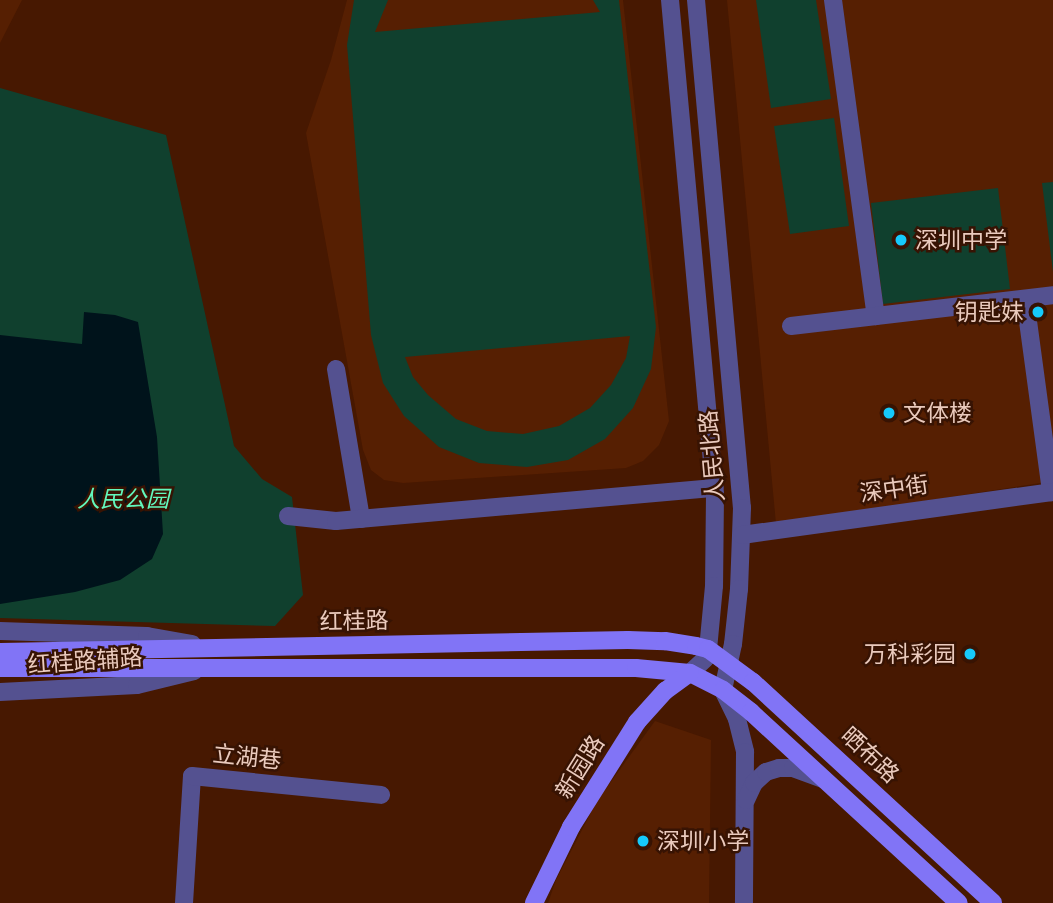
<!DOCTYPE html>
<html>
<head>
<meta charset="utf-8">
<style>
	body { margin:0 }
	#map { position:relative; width:1053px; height:903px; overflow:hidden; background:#471801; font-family:"Crimson Pro","Noto Sans SC",serif }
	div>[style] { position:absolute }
	.built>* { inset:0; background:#561f02 }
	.green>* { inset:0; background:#10402e }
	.water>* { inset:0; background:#00131b }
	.minor>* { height:18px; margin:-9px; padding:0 9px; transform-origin:9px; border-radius:9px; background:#545190 }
	.major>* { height:18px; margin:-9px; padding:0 9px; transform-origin:9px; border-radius:9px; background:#8174f6 }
	.dots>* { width:19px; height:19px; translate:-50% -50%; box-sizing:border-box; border:4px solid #371303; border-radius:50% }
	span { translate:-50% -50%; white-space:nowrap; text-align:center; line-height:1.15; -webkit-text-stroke:5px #371303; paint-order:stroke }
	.poi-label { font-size:23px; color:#eacabd }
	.left { translate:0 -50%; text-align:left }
	.right { translate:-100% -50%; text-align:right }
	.street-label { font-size:23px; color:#eacabd }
	.park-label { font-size:23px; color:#62f7bd; font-style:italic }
</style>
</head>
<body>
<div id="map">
	<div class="built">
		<i style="clip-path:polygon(0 0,22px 0,0 43px)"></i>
		<i style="clip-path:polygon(347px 0,623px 0,669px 421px,659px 445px,643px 461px,626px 468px,403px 483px,384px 480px,371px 470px,363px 450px,306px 133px,331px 60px)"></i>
		<i style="clip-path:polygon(727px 0,1053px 0,1053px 481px,776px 524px)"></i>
		<i style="clip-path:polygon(655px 721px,711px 740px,709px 903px,548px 903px,556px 880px,597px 801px)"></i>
	</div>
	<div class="green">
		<i style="clip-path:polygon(evenodd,354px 0,388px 0,375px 32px,600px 12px,593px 0,619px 0,656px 327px,651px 369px,633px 408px,605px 439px,568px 460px,527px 467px,479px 463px,439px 447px,404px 416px,383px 383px,371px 335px,347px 45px,354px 0,630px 336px,626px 358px,611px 385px,590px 408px,559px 426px,523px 434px,487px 431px,456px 419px,428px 395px,413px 377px,405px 357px,630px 336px)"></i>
		<i style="clip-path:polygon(756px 0,816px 0,831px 99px,771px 108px)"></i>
		<i style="clip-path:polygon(0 88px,166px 135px,234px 446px,262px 479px,292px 497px,303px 595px,275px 626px,0 618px)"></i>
		<i style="clip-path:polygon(834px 118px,849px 226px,790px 234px,774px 126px)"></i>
		<i style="clip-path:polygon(1053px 182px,1053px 272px,1042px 183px)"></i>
		<i style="clip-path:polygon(998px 188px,1010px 289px,883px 304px,871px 203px)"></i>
	</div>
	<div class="water">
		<i style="clip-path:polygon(84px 312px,115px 315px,138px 322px,157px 437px,163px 534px,152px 559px,120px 580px,75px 592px,0 604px,0 335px,82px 344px)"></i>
	</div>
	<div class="minor">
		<i style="left:670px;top:0;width:496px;rotate:84.8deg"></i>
		<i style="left:715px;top:494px;width:92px;rotate:90.6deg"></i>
		<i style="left:714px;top:586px;width:63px;rotate:95.4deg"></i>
		<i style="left:708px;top:649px;width:10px;rotate:107deg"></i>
		<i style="left:705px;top:659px;width:21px;rotate:137deg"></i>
		<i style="left:696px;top:0;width:510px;rotate:84.83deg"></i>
		<i style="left:742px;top:508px;width:81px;rotate:92.1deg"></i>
		<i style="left:739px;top:589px;width:55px;rotate:96.2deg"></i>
		<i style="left:733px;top:644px;width:47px;rotate:102.3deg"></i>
		<i style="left:723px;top:690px;width:32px;rotate:64deg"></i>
		<i style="left:737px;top:719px;width:34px;rotate:76deg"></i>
		<i style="left:745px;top:752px;width:151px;rotate:90.4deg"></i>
		<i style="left:833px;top:0;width:319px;rotate:82.3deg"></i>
		<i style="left:1025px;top:299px;width:195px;rotate:82.3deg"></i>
		<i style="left:791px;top:326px;width:264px;rotate:-6.7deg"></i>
		<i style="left:336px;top:369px;width:152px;rotate:80.5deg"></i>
		<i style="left:288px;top:516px;width:48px;rotate:5.9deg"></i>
		<i style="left:336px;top:521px;width:380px;rotate:-5deg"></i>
		<i style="left:742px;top:535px;width:314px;rotate:-7.9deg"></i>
		<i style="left:0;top:631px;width:147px;rotate:1.9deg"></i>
		<i style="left:147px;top:636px;width:46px;rotate:10.1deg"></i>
		<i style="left:0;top:692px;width:137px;rotate:-2.9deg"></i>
		<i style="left:137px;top:685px;width:59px;rotate:-13.8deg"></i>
		<i style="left:746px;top:800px;width:19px;rotate:-65deg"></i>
		<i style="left:754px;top:783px;width:16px;rotate:-43deg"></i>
		<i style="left:766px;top:772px;width:14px;rotate:-17deg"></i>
		<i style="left:779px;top:768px;width:14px"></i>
		<i style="left:793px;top:768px;width:32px;rotate:20deg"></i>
		<i style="left:184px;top:903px;width:127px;rotate:-86.4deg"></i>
		<i style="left:192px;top:776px;width:190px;rotate:5.7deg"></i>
	</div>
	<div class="major">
		<i style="left:0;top:652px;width:628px;rotate:-1.09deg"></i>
		<i style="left:628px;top:640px;width:37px;rotate:2deg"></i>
		<i style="left:665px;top:641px;width:31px;rotate:9deg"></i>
		<i style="left:696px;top:646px;width:12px;rotate:14deg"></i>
		<i style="left:708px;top:649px;width:56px;rotate:36.3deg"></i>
		<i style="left:753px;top:682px;width:326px;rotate:42.6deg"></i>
		<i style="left:0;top:668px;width:636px"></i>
		<i style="left:636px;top:668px;width:54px;rotate:5.3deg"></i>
		<i style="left:690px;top:673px;width:37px;rotate:27deg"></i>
		<i style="left:723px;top:690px;width:36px;rotate:38deg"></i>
		<i style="left:751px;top:712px;width:282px;rotate:42.6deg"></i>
		<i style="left:534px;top:903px;width:85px;rotate:-64deg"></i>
		<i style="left:571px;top:827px;width:124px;rotate:-57.8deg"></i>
		<i style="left:637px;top:722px;width:42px;rotate:-47.9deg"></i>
		<i style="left:665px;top:691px;width:31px;rotate:-36deg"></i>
	</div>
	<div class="dots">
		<i style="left:901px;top:240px;background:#16cafb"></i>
		<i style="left:1038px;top:312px;background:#16cafb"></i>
		<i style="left:889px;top:413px;background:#16cafb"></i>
		<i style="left:970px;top:654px;background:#16cafb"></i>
		<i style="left:643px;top:841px;background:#16cafb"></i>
	</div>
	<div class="poi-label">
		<span class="left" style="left:915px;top:240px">深圳中学</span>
		<span class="right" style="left:1024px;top:312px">钥匙妹</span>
		<span class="left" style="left:903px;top:413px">文体楼</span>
		<span class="right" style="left:956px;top:654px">万科彩园</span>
		<span class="left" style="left:657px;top:841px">深圳小学</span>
	</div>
	<div class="street-label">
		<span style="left:712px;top:456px;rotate:-95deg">人民北路</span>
		<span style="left:894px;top:489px;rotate:-8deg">深中街</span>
		<span style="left:354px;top:621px;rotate:-1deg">红桂路</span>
		<span style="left:85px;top:661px;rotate:-4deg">红桂路辅路</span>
		<span style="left:870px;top:755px;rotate:43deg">晒布路</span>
		<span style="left:247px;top:757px;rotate:6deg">立湖巷</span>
		<span style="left:580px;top:767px;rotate:-58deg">新园路</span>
	</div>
	<div class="park-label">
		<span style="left:123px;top:499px">人民公园</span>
	</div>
</div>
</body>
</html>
